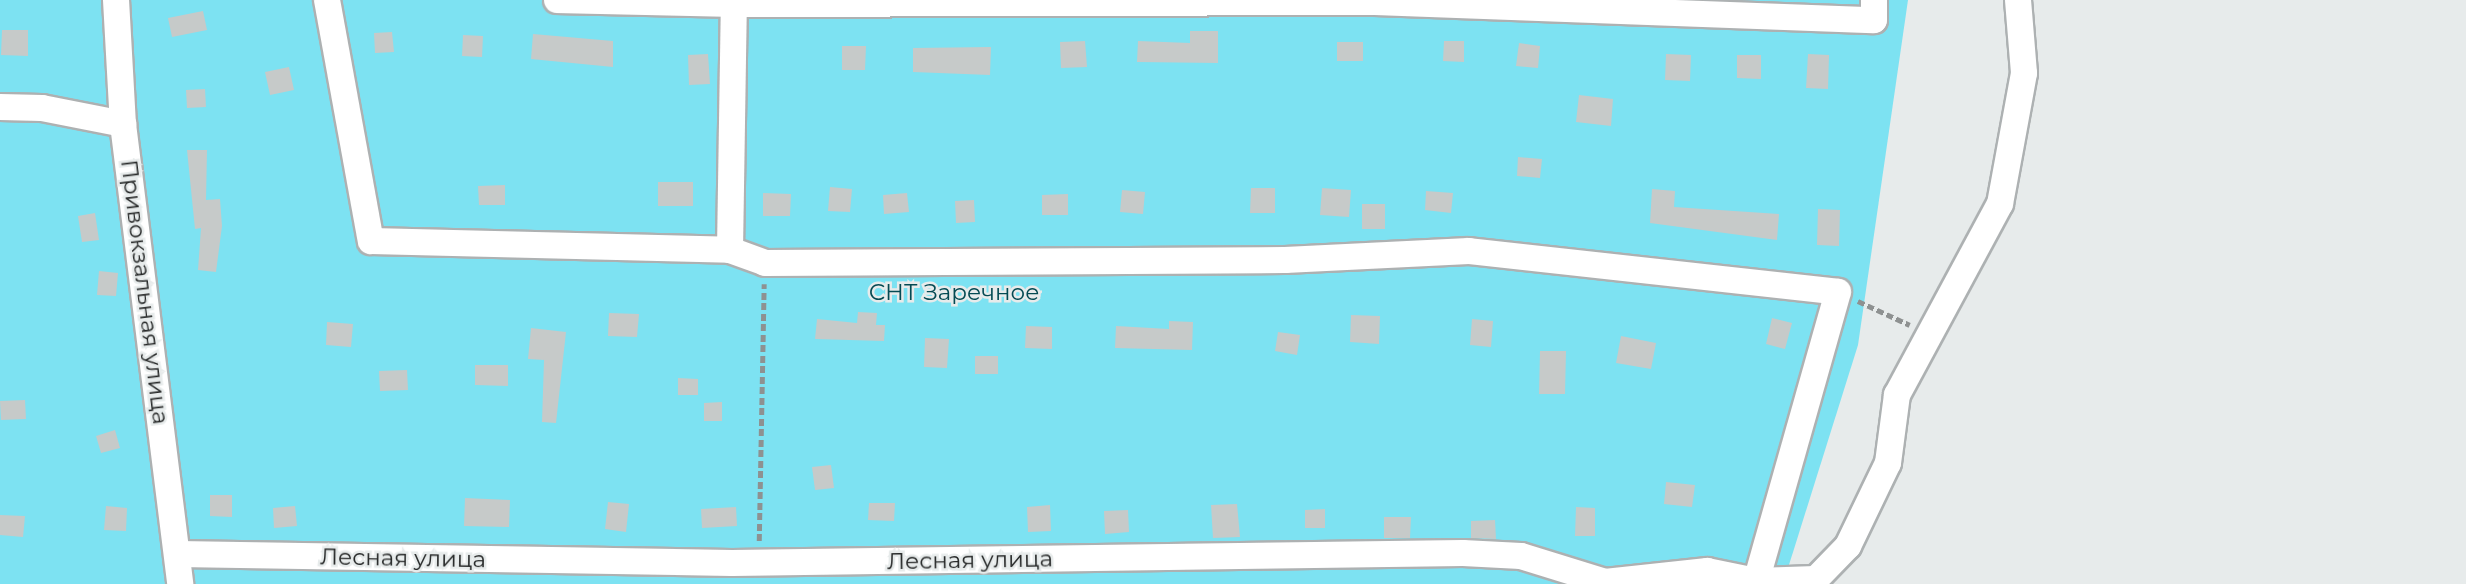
<!DOCTYPE html>
<html>
<head>
<meta charset="utf-8">
<style>
	body { margin:0 }
	#map { position:relative; width:2466px; height:584px; overflow:hidden; background:#e7ebeb; font-family:Montserrat,sans-serif }
	div>[style] { position:absolute }
	.green>* { inset:0; background:#7de2f2 }
	.building>* { inset:0; background:#c6cac9 }
	.path>* { height:4.5px; margin-top:-2.25px; transform-origin:0; background:repeating-linear-gradient(90deg,#8e9191 0 7px,transparent 0 10.5px) }
	.roads { filter:drop-shadow(2px 0 #adb1b2) drop-shadow(-2px 0 #adb1b2) drop-shadow(0 2px #adb1b2) drop-shadow(0 -2px #adb1b2) }
	.street>* { height:26px; margin:-13px; padding:0 13px; transform-origin:13px; border-radius:13px; background:#fff }
	span { translate:-50% -50%; white-space:nowrap; text-align:center; line-height:1.15; -webkit-text-stroke:5px #e7ebeb; paint-order:stroke }
	.street-label { font-size:23px; color:#272929 }
	.park-label { font-size:23px; color:#044a53 }
</style>
</head>
<body>
<div id="map">
	<div class="green">
		<i style="clip-path:polygon(0 0,1908px 0,1858px 345px,1783px 584px,0 584px)"></i>
	</div>
	<div class="building">
		<i style="clip-path:polygon(203px 11px,207px 30px,172px 37px,168px 18px)"></i>
		<i style="clip-path:polygon(2px 30px,28px 30px,28px 56px,1px 55px)"></i>
		<i style="clip-path:polygon(1190px 31px,1218px 31px,1218px 63px,1137px 62px,1138px 41px,1190px 43px)"></i>
		<i style="clip-path:polygon(392px 32px,394px 52px,375px 53px,374px 33px)"></i>
		<i style="clip-path:polygon(533px 34px,613px 41px,613px 67px,531px 59px)"></i>
		<i style="clip-path:polygon(463px 35px,483px 36px,482px 57px,462px 56px)"></i>
		<i style="clip-path:polygon(1085px 41px,1087px 67px,1061px 68px,1060px 42px)"></i>
		<i style="clip-path:polygon(1444px 41px,1464px 41px,1464px 62px,1443px 61px)"></i>
		<i style="clip-path:polygon(1337px 42px,1363px 42px,1363px 61px,1337px 61px)"></i>
		<i style="clip-path:polygon(1519px 43px,1540px 46px,1538px 68px,1516px 66px)"></i>
		<i style="clip-path:polygon(842px 46px,866px 46px,865px 70px,842px 70px)"></i>
		<i style="clip-path:polygon(991px 47px,990px 75px,913px 72px,913px 48px)"></i>
		<i style="clip-path:polygon(708px 54px,710px 84px,689px 85px,688px 55px)"></i>
		<i style="clip-path:polygon(1666px 54px,1691px 55px,1690px 81px,1665px 80px)"></i>
		<i style="clip-path:polygon(1808px 54px,1829px 55px,1828px 89px,1806px 88px)"></i>
		<i style="clip-path:polygon(1737px 55px,1761px 55px,1761px 79px,1737px 78px)"></i>
		<i style="clip-path:polygon(289px 67px,294px 90px,270px 95px,265px 72px)"></i>
		<i style="clip-path:polygon(205px 89px,206px 107px,187px 108px,186px 90px)"></i>
		<i style="clip-path:polygon(1579px 95px,1613px 99px,1611px 126px,1576px 122px)"></i>
		<i style="clip-path:polygon(187px 150px,207px 150px,206px 200px,220px 199px,222px 226px,216px 272px,198px 270px,201px 228px,195px 229px)"></i>
		<i style="clip-path:polygon(1518px 157px,1542px 159px,1540px 178px,1517px 176px)"></i>
		<i style="clip-path:polygon(658px 182px,693px 182px,693px 206px,658px 206px)"></i>
		<i style="clip-path:polygon(505px 185px,505px 205px,479px 205px,478px 186px)"></i>
		<i style="clip-path:polygon(830px 187px,852px 189px,850px 212px,828px 211px)"></i>
		<i style="clip-path:polygon(1251px 188px,1275px 188px,1275px 213px,1250px 213px)"></i>
		<i style="clip-path:polygon(1322px 188px,1351px 190px,1349px 217px,1320px 215px)"></i>
		<i style="clip-path:polygon(1652px 189px,1675px 191px,1674px 207px,1779px 214px,1777px 240px,1650px 223px)"></i>
		<i style="clip-path:polygon(1122px 190px,1145px 192px,1143px 214px,1120px 212px)"></i>
		<i style="clip-path:polygon(1426px 191px,1453px 193px,1451px 213px,1425px 210px)"></i>
		<i style="clip-path:polygon(763px 193px,791px 194px,790px 216px,763px 216px)"></i>
		<i style="clip-path:polygon(907px 193px,909px 212px,884px 214px,883px 195px)"></i>
		<i style="clip-path:polygon(1068px 194px,1068px 215px,1042px 215px,1042px 195px)"></i>
		<i style="clip-path:polygon(974px 200px,975px 222px,956px 223px,955px 201px)"></i>
		<i style="clip-path:polygon(1362px 204px,1385px 204px,1385px 229px,1362px 229px)"></i>
		<i style="clip-path:polygon(1818px 209px,1840px 210px,1839px 246px,1817px 245px)"></i>
		<i style="clip-path:polygon(95px 213px,99px 240px,82px 242px,78px 216px)"></i>
		<i style="clip-path:polygon(99px 271px,118px 273px,116px 296px,97px 295px)"></i>
		<i style="clip-path:polygon(858px 312px,877px 313px,876px 325px,885px 325px,884px 341px,815px 339px,817px 319px,857px 323px)"></i>
		<i style="clip-path:polygon(609px 313px,639px 314px,637px 337px,608px 336px)"></i>
		<i style="clip-path:polygon(1351px 315px,1380px 316px,1379px 344px,1350px 342px)"></i>
		<i style="clip-path:polygon(1772px 318px,1792px 323px,1785px 349px,1766px 344px)"></i>
		<i style="clip-path:polygon(1472px 319px,1493px 321px,1491px 347px,1470px 345px)"></i>
		<i style="clip-path:polygon(1169px 321px,1193px 322px,1192px 350px,1115px 348px,1116px 326px,1169px 329px)"></i>
		<i style="clip-path:polygon(327px 322px,353px 324px,351px 347px,326px 345px)"></i>
		<i style="clip-path:polygon(1026px 326px,1052px 327px,1052px 349px,1025px 348px)"></i>
		<i style="clip-path:polygon(531px 328px,566px 332px,556px 423px,542px 422px,544px 360px,528px 359px)"></i>
		<i style="clip-path:polygon(1278px 332px,1300px 335px,1297px 355px,1275px 351px)"></i>
		<i style="clip-path:polygon(1621px 336px,1656px 343px,1651px 369px,1616px 363px)"></i>
		<i style="clip-path:polygon(925px 338px,949px 339px,947px 368px,924px 367px)"></i>
		<i style="clip-path:polygon(1540px 351px,1566px 351px,1565px 394px,1539px 394px)"></i>
		<i style="clip-path:polygon(975px 356px,998px 356px,998px 374px,975px 374px)"></i>
		<i style="clip-path:polygon(475px 365px,508px 365px,508px 386px,475px 385px)"></i>
		<i style="clip-path:polygon(407px 370px,408px 390px,380px 391px,379px 371px)"></i>
		<i style="clip-path:polygon(678px 378px,698px 379px,698px 395px,678px 395px)"></i>
		<i style="clip-path:polygon(25px 400px,26px 419px,1px 420px,0 401px)"></i>
		<i style="clip-path:polygon(722px 402px,722px 421px,704px 421px,704px 403px)"></i>
		<i style="clip-path:polygon(115px 430px,120px 448px,101px 453px,96px 436px)"></i>
		<i style="clip-path:polygon(831px 465px,834px 488px,815px 490px,812px 467px)"></i>
		<i style="clip-path:polygon(1666px 482px,1695px 485px,1692px 507px,1664px 504px)"></i>
		<i style="clip-path:polygon(210px 495px,232px 495px,232px 517px,210px 516px)"></i>
		<i style="clip-path:polygon(465px 498px,510px 500px,509px 527px,464px 526px)"></i>
		<i style="clip-path:polygon(608px 502px,629px 504px,626px 532px,605px 529px)"></i>
		<i style="clip-path:polygon(869px 503px,895px 503px,894px 521px,868px 520px)"></i>
		<i style="clip-path:polygon(1237px 504px,1240px 537px,1213px 538px,1211px 505px)"></i>
		<i style="clip-path:polygon(1050px 505px,1051px 531px,1028px 532px,1027px 507px)"></i>
		<i style="clip-path:polygon(106px 506px,127px 508px,126px 531px,104px 530px)"></i>
		<i style="clip-path:polygon(295px 506px,297px 526px,274px 528px,273px 508px)"></i>
		<i style="clip-path:polygon(736px 507px,737px 526px,702px 528px,701px 509px)"></i>
		<i style="clip-path:polygon(1576px 507px,1595px 508px,1595px 536px,1575px 536px)"></i>
		<i style="clip-path:polygon(1325px 509px,1325px 528px,1305px 528px,1305px 510px)"></i>
		<i style="clip-path:polygon(1128px 510px,1129px 532px,1105px 534px,1104px 511px)"></i>
		<i style="clip-path:polygon(0 515px,25px 516px,23px 537px,0 535px)"></i>
		<i style="clip-path:polygon(1384px 517px,1411px 517px,1410px 538px,1384px 538px)"></i>
		<i style="clip-path:polygon(1495px 520px,1496px 539px,1471px 538px,1471px 521px)"></i>
	</div>
	<div class="path">
		<i style="left:1858px;top:301px;width:57px;rotate:24.8deg"></i>
		<i style="left:759px;top:541px;width:257px;rotate:-88.9deg"></i>
	</div>
	<div class="roads">
		<div class="street">
			<i style="left:116px;top:0;width:124px;rotate:86.8deg"></i>
			<i style="left:123px;top:124px;width:464px;rotate:82.9deg"></i>
			<i style="left:327px;top:0;width:245px;rotate:79.7deg"></i>
			<i style="left:371px;top:241px;width:359px;rotate:1.4deg"></i>
			<i style="left:730px;top:250px;width:37px;rotate:20deg"></i>
			<i style="left:765px;top:263px;width:520px;rotate:-0.33deg"></i>
			<i style="left:1285px;top:260px;width:184px;rotate:-2.8deg"></i>
			<i style="left:1469px;top:251px;width:371px;rotate:6.3deg"></i>
			<i style="left:1838px;top:292px;width:300px;rotate:105.8deg"></i>
			<i style="left:557px;top:0;width:177px;rotate:1.3deg"></i>
			<i style="left:0;top:107px;width:42px;rotate:1.4deg"></i>
			<i style="left:42px;top:108px;width:83px;rotate:11.2deg"></i>
			<i style="left:730px;top:250px;width:246px;rotate:-89.1deg"></i>
			<i style="left:734px;top:4px;width:641px;rotate:-0.18deg"></i>
			<i style="left:1375px;top:2px;width:499px;rotate:2.1deg"></i>
			<i style="left:1874px;top:20px;width:20px;rotate:-90deg"></i>
			<i style="left:178px;top:554px;width:554px;rotate:0.93deg"></i>
			<i style="left:732px;top:563px;width:731px;rotate:-0.78deg"></i>
			<i style="left:1463px;top:553px;width:58px;rotate:3deg"></i>
			<i style="left:1521px;top:556px;width:88px;rotate:17.2deg"></i>
			<i style="left:1605px;top:582px;width:103px;rotate:-6.2deg"></i>
			<i style="left:1707px;top:571px;width:50px;rotate:11.5deg"></i>
			<i style="left:1756px;top:581px;width:60px;rotate:-1.9deg"></i>
			<i style="left:1816px;top:579px;width:46px;rotate:-45.9deg"></i>
			<i style="left:1848px;top:546px;width:92px;rotate:-64.3deg"></i>
			<i style="left:1888px;top:463px;width:69px;rotate:-82.5deg"></i>
			<i style="left:1897px;top:395px;width:217px;rotate:-61.7deg"></i>
			<i style="left:2000px;top:204px;width:133px;rotate:-79.6deg"></i>
			<i style="left:2024px;top:73px;width:73px;rotate:-94.7deg"></i>
		</div>
	</div>
	<div class="street-label">
		<span style="left:145px;top:292px;rotate:83deg">Привокзальная улица</span>
		<span style="left:403px;top:558px;rotate:1deg">Лесная улица</span>
		<span style="left:970px;top:560px;rotate:-1deg">Лесная улица</span>
	</div>
	<div class="park-label">
		<span style="left:954px;top:292px">СНТ Заречное</span>
	</div>
</div>
</body>
</html>
